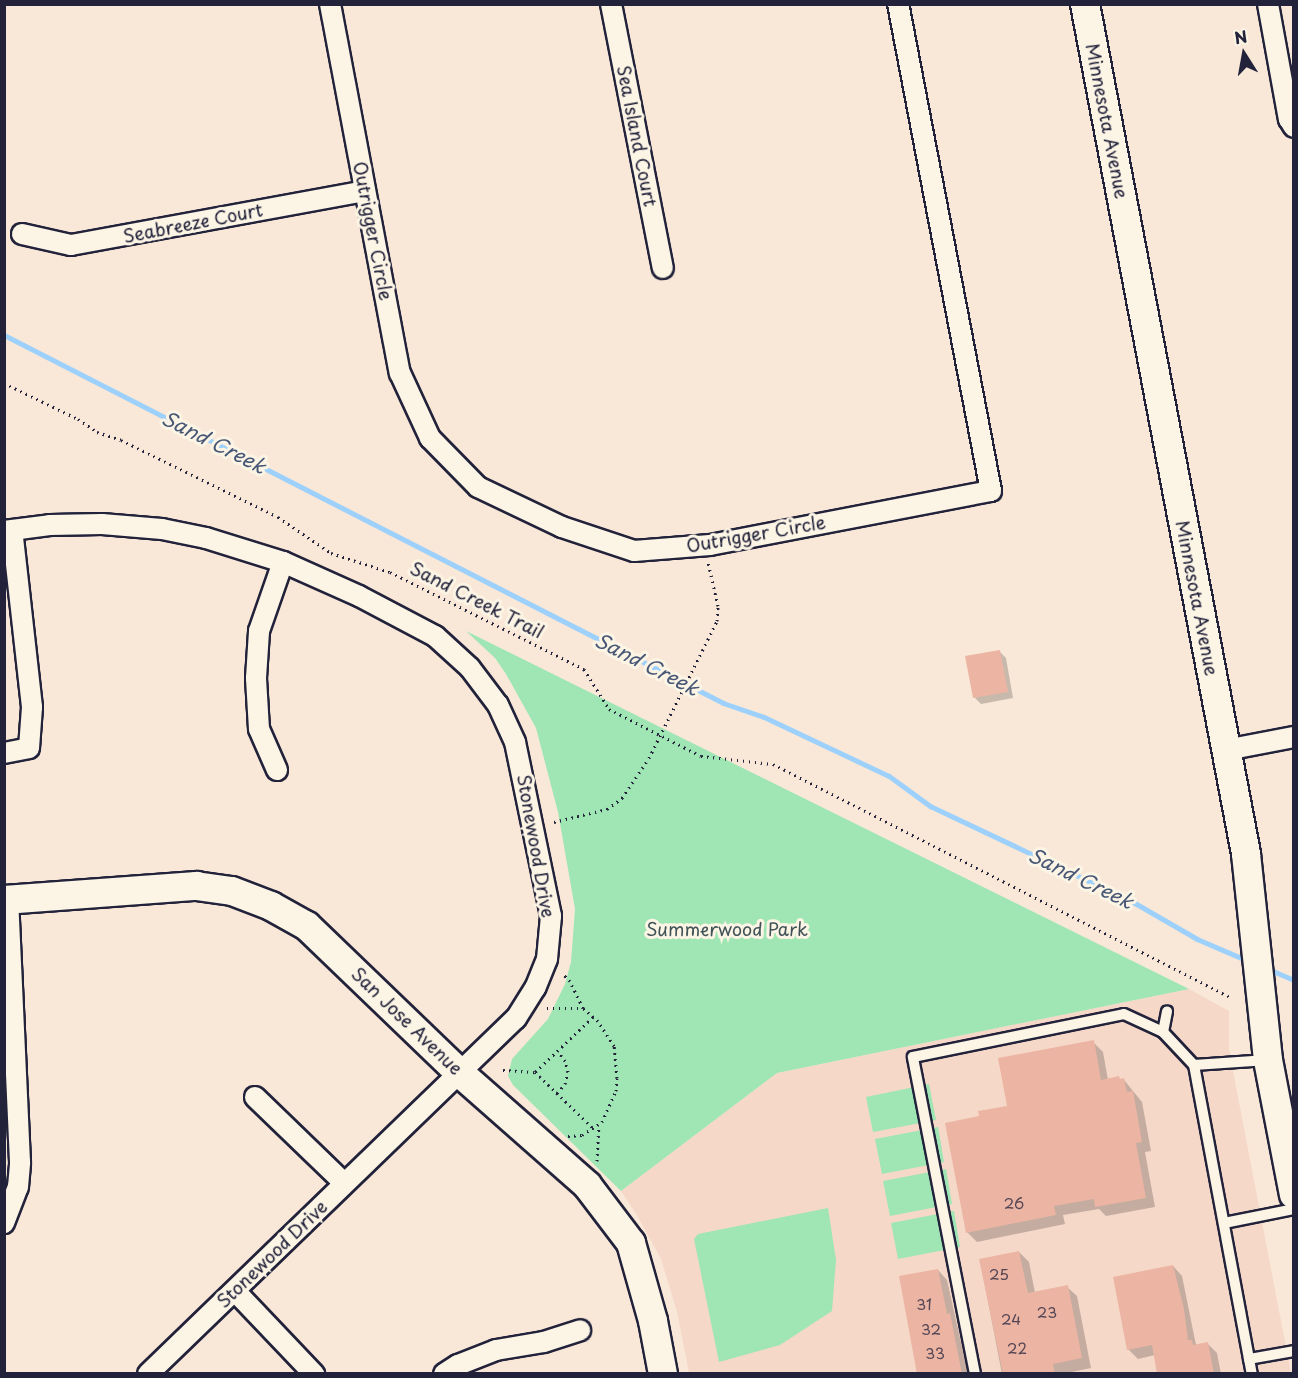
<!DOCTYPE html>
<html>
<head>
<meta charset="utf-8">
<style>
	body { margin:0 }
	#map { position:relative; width:1298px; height:1378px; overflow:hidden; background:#f9e8d8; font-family:"Playpen Sans",sans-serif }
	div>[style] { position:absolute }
	.built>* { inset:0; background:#f5d8c8 }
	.green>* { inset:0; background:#9fe6b4 }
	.shadow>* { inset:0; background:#0003 }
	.stream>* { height:5px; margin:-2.5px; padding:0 2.5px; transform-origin:2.5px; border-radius:2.5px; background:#9dd1fb }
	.building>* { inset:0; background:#ecb4a2 }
	.path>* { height:3px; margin-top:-1.5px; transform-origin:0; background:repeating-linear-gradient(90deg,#22223b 0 1.5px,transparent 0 6px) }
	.roads { filter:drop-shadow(2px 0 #22223b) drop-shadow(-2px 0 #22223b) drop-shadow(0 2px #22223b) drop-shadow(0 -2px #22223b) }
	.lane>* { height:10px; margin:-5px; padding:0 5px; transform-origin:5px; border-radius:5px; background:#fcf5e5 }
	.street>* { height:20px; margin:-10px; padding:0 10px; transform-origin:10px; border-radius:10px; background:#fcf5e5 }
	.secondary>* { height:28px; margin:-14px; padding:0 14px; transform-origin:14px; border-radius:14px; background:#fcf5e5 }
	span { translate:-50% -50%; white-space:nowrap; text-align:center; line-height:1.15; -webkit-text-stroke:6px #fcf5e5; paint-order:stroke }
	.number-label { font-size:15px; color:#544655 }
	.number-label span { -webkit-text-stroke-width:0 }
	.street-label { font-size:18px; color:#22223b }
	.park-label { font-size:18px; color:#415359 }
	.water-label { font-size:20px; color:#475775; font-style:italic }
	.frame { position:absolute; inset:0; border:6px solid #22223b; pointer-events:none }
	.north { position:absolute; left:1214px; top:24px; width:60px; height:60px; -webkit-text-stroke:4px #fcf5e5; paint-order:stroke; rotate:349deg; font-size:16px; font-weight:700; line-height:24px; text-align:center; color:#22223b }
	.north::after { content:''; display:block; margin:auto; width:21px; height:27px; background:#22223b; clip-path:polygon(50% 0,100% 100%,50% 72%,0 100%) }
</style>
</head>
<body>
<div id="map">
	<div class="built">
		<i style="clip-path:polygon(1189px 989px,1229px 1011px,1229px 1049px,1234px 1076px,1291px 1373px,689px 1373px,677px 1312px,661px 1259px,638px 1217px,621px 1191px,777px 1073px)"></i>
	</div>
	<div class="green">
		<i style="clip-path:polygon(466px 631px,1189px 989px,777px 1073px,621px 1191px,513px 1085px,508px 1076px,512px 1059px,548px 1019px,565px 984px,571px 962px,575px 909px,558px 812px,536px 728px,506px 674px,495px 658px)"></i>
		<i style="clip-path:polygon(929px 1084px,936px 1120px,873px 1132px,866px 1097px)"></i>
		<i style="clip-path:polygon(938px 1127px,944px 1162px,882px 1174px,875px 1139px)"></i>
		<i style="clip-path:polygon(946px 1169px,952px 1204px,890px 1216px,883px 1181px)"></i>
		<i style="clip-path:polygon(828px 1208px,836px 1260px,832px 1311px,780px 1345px,719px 1362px,694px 1239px,698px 1234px)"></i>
		<i style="clip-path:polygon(954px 1211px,960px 1247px,898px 1259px,891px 1223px)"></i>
	</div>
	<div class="shadow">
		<i style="clip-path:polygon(999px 651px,1006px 658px,1013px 698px,981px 704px,975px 698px)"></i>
		<i style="clip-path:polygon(1093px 1042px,1103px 1052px,1108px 1080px,1124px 1080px,1142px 1102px,1151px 1151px,1145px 1152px,1155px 1207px,1106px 1216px,1099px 1209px,1063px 1215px,1065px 1224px,977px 1242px,967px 1232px,981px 1117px,1009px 1107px)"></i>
		<i style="clip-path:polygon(1019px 1252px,1029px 1262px,1035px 1293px,1067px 1287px,1077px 1296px,1091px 1368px,1062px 1374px,1002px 1374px,980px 1260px)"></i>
		<i style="clip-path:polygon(1173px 1266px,1182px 1276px,1196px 1345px,1207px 1343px,1217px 1353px,1221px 1374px,1159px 1374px,1155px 1355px,1138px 1359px,1128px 1349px)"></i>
		<i style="clip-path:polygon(938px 1270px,947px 1280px,968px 1374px,919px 1374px)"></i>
	</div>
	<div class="stream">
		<i style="left:4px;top:335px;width:808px;rotate:27.1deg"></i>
		<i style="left:723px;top:703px;width:43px;rotate:18.9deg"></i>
		<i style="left:764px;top:717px;width:138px;rotate:25.3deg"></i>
		<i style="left:889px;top:776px;width:51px;rotate:36.2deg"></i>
		<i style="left:930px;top:806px;width:225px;rotate:25.3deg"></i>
		<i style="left:1133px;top:902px;width:74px;rotate:30deg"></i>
		<i style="left:1197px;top:939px;width:56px;rotate:23.3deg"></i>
		<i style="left:1268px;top:969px;width:28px;rotate:23deg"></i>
	</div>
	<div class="building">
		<i style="clip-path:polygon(1000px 650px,1008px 692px,973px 698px,965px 656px)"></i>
		<i style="clip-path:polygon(1094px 1040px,1101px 1080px,1119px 1076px,1120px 1079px,1124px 1078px,1127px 1092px,1133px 1091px,1142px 1142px,1136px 1143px,1146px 1198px,1095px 1207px,1094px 1199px,1054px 1206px,1056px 1215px,966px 1233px,945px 1123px,979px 1116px,978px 1111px,1007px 1106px,998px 1058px)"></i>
		<i style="clip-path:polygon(1019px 1251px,1028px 1293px,1068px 1285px,1082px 1358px,1053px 1364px,1055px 1374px,1003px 1374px,979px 1259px)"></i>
		<i style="clip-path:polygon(1173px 1265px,1184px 1309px,1188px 1340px,1192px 1340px,1193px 1345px,1208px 1342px,1214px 1374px,1157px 1374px,1152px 1345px,1127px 1350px,1113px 1277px)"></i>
		<i style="clip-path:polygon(938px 1269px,947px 1314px,950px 1313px,962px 1374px,917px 1374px,899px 1276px)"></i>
	</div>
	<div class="path">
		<i style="left:4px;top:383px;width:82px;rotate:25.9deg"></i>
		<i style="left:78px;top:419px;width:23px;rotate:34deg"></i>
		<i style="left:97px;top:432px;width:25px;rotate:18deg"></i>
		<i style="left:121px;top:440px;width:175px;rotate:26.1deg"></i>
		<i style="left:278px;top:517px;width:64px;rotate:34.2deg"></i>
		<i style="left:331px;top:553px;width:62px;rotate:17.9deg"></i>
		<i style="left:390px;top:572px;width:217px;rotate:26.6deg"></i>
		<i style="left:584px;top:669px;width:47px;rotate:58deg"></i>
		<i style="left:609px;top:709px;width:103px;rotate:27.1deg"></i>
		<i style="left:701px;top:756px;width:72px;rotate:6.3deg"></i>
		<i style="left:773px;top:764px;width:513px;rotate:27.01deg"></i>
		<i style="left:554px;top:822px;width:55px;rotate:-13.8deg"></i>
		<i style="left:607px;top:809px;width:19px;rotate:-36deg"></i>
		<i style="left:622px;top:798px;width:48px;rotate:-56deg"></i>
		<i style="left:649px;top:758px;width:153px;rotate:-63.6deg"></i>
		<i style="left:717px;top:621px;width:15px;rotate:-86deg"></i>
		<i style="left:718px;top:606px;width:45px;rotate:-102.8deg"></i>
		<i style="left:547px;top:1008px;width:36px"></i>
		<i style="left:583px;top:1008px;width:30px;rotate:-116deg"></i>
		<i style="left:570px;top:981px;width:11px;rotate:-135deg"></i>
		<i style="left:593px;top:1017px;width:80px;rotate:136.5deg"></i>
		<i style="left:535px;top:1072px;width:82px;rotate:44deg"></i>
		<i style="left:503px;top:1070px;width:32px;rotate:4deg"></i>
		<i style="left:557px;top:1093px;width:12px;rotate:-48deg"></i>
		<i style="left:565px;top:1084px;width:12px;rotate:-76deg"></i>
		<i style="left:568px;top:1072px;width:11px;rotate:-105deg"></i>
		<i style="left:565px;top:1061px;width:12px;rotate:-125deg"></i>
		<i style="left:568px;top:1136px;width:14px;rotate:-4deg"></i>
		<i style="left:582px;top:1135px;width:24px;rotate:-33deg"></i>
		<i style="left:602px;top:1122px;width:34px;rotate:-66deg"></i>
		<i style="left:616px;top:1091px;width:13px;rotate:-86deg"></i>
		<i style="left:617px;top:1078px;width:32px;rotate:-95deg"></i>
		<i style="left:614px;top:1046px;width:30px;rotate:-123deg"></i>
		<i style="left:598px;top:1021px;width:20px;rotate:-139deg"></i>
		<i style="left:597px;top:1161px;width:35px;rotate:-87deg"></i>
	</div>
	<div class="roads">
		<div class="lane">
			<i style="left:1163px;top:1032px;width:21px;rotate:-79deg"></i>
			<i style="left:1194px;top:1065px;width:74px;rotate:-3.9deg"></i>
			<i style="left:1224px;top:1223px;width:71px;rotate:-11.3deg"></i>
			<i style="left:1249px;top:1359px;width:46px;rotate:-10.1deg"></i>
			<i style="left:975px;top:1374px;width:323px;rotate:-101.1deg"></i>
			<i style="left:913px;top:1057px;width:215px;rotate:-11.5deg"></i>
			<i style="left:1124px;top:1014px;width:43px;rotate:24.8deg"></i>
			<i style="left:1163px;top:1032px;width:45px;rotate:46.8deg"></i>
			<i style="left:1194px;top:1065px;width:314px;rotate:79.4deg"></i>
		</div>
		<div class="street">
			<i style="left:330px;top:4px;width:376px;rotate:79.3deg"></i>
			<i style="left:400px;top:373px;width:72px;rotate:65.2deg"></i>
			<i style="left:430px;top:438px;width:69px;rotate:45.6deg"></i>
			<i style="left:478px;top:487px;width:93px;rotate:25.5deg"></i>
			<i style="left:562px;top:527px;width:76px;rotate:18.4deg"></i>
			<i style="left:634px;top:551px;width:76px;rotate:-4.5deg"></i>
			<i style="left:710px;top:545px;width:286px;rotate:-10.9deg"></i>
			<i style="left:991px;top:491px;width:496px;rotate:-100.8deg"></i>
			<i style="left:611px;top:4px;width:269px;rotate:78.9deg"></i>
			<i style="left:1268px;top:4px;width:117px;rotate:79.7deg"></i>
			<i style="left:1289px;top:119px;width:9px;rotate:58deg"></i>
			<i style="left:22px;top:234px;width:50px;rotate:12.7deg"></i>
			<i style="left:71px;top:245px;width:299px;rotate:-10.4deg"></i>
			<i style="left:4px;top:531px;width:46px;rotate:-7.4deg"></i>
			<i style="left:50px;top:525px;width:52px;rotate:-1.1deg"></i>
			<i style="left:102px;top:524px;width:60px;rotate:4.8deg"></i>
			<i style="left:162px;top:529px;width:45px;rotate:11.6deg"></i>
			<i style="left:206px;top:538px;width:81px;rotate:17.3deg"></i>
			<i style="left:283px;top:562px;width:83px;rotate:24.1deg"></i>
			<i style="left:359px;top:596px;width:86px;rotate:27.8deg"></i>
			<i style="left:435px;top:636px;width:47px;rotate:42.4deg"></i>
			<i style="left:470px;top:668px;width:46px;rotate:52.9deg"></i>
			<i style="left:498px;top:705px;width:41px;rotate:65.3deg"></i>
			<i style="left:515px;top:742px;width:178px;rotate:78.3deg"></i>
			<i style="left:551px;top:916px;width:43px;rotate:95.3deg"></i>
			<i style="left:547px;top:959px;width:31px;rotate:112deg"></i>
			<i style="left:535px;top:988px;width:36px;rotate:122deg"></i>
			<i style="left:516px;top:1018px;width:512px;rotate:135.95deg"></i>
			<i style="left:1226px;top:750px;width:69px;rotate:-10.8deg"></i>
			<i style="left:4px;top:753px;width:25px;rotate:-11deg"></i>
			<i style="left:29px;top:748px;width:41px;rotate:-85.8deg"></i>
			<i style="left:32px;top:707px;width:178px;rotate:-96.4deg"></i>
			<i style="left:277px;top:770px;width:45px;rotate:-113.7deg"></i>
			<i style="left:259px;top:729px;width:51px;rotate:-93.4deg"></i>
			<i style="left:256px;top:678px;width:47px;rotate:-86.3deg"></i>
			<i style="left:259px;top:631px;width:73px;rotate:-70.8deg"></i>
			<i style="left:255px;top:1097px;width:124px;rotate:44deg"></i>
			<i style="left:4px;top:1223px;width:39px;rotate:-69deg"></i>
			<i style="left:18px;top:1187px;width:25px;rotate:-85deg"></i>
			<i style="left:20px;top:1162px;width:262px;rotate:-92.6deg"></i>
			<i style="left:235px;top:1291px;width:115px;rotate:46.4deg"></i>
			<i style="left:444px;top:1374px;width:17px;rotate:-33deg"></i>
			<i style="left:458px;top:1365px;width:41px;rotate:-21.5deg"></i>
			<i style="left:496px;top:1350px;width:49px;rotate:-9.5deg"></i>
			<i style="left:544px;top:1342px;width:38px;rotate:-18deg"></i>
		</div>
		<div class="secondary">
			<i style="left:1085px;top:4px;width:865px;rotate:79.27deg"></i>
			<i style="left:1246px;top:854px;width:207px;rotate:83.9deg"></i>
			<i style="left:1268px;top:1060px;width:137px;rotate:79.1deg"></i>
			<i style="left:4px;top:900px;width:193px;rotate:-4.2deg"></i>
			<i style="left:196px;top:886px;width:36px;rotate:8deg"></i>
			<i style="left:232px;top:891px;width:42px;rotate:21deg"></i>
			<i style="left:271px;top:906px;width:41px;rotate:29.1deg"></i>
			<i style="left:307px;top:926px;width:214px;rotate:43.9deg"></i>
			<i style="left:461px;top:1074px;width:168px;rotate:41.4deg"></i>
			<i style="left:587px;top:1185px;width:73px;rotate:52.8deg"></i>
			<i style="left:631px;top:1243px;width:81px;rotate:74.2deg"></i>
			<i style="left:653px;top:1321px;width:54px;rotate:79.3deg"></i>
		</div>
	</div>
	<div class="number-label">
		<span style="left:1014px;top:1203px">26</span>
		<span style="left:999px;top:1274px">25</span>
		<span style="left:924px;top:1304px">31</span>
		<span style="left:1047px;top:1312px">23</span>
		<span style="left:1011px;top:1319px">24</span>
		<span style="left:931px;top:1329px">32</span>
		<span style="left:1017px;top:1348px">22</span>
		<span style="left:935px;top:1353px">33</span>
	</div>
	<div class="street-label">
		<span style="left:1107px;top:121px;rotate:79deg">Minnesota Avenue</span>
		<span style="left:637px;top:136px;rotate:79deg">Sea Island Court</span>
		<span style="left:193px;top:223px;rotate:-11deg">Seabreeze Court</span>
		<span style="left:373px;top:231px;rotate:79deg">Outrigger Circle</span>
		<span style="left:756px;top:534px;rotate:-10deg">Outrigger Circle</span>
		<span style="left:1197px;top:598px;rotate:79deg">Minnesota Avenue</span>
		<span style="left:477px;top:600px;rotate:27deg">Sand Creek Trail</span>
		<span style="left:536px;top:846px;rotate:80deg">Stonewood Drive</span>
		<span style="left:407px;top:1021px;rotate:44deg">San Jose Avenue</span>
		<span style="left:272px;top:1254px;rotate:-44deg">Stonewood Drive</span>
	</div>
	<div class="park-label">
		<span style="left:727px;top:929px">Summerwood Park</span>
	</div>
	<div class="water-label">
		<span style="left:214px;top:442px;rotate:27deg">Sand Creek</span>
		<span style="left:647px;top:664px;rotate:27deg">Sand Creek</span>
		<span style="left:1081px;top:878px;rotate:26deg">Sand Creek</span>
	</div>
	<div class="frame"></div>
	<div class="north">N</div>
</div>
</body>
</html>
